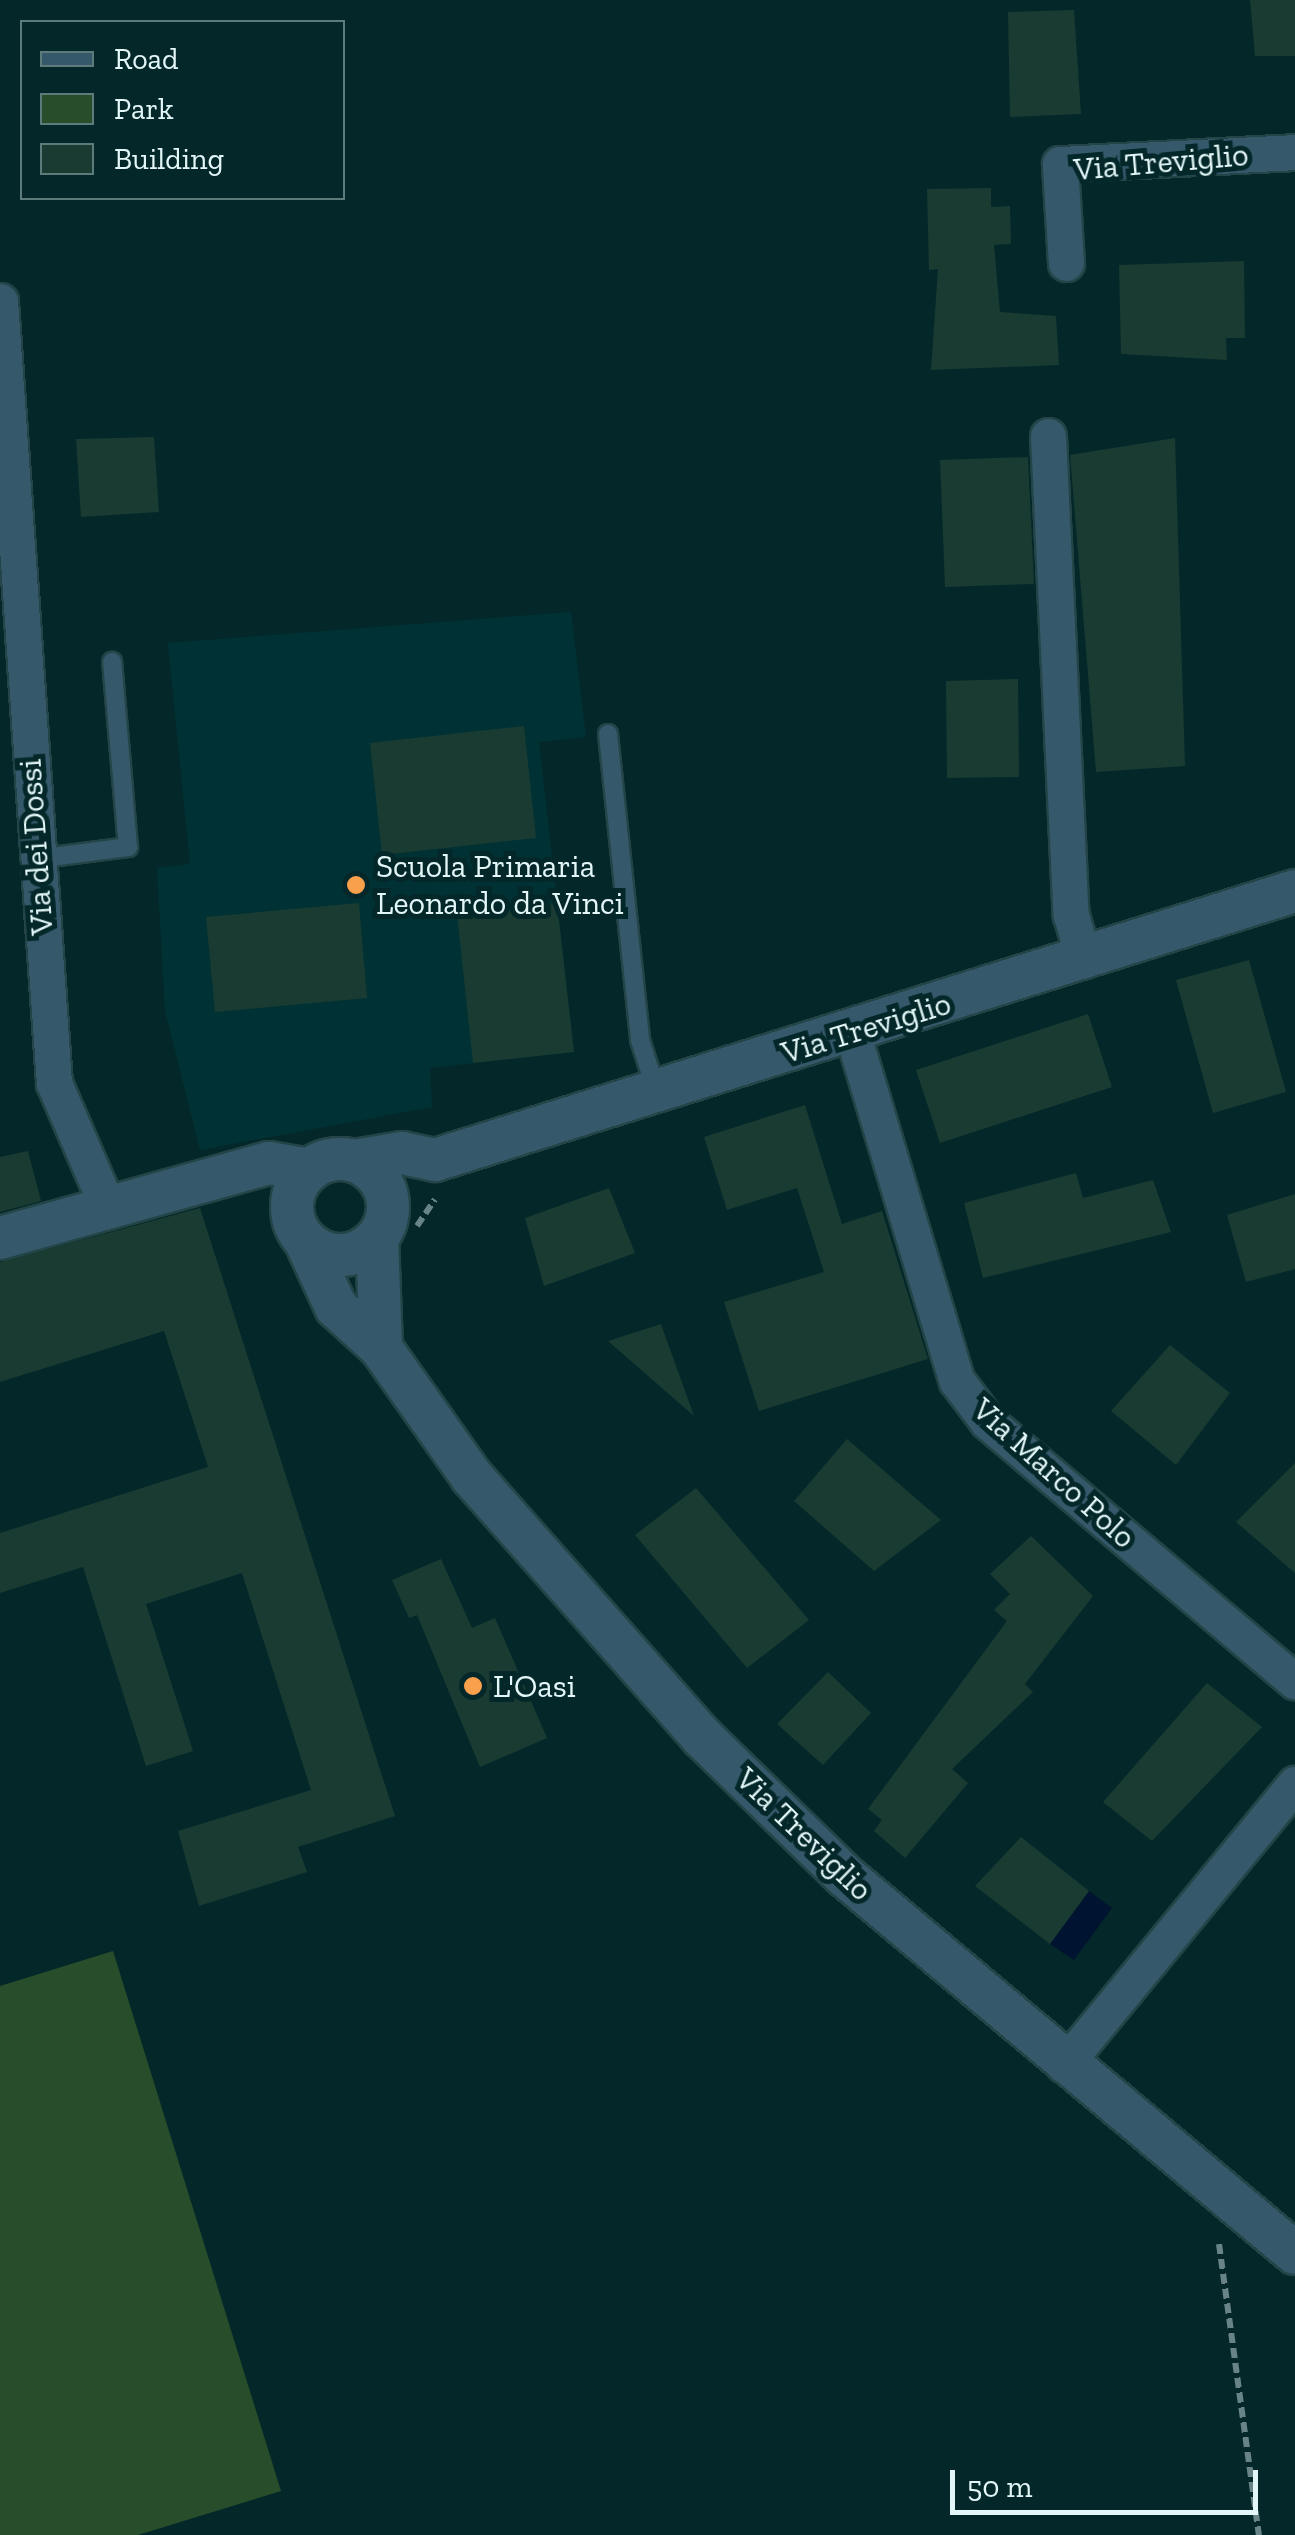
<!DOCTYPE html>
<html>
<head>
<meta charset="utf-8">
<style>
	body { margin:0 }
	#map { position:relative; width:1295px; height:2535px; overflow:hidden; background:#04282a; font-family:"Zilla Slab",serif }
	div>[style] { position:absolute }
	.built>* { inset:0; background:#003235 }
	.green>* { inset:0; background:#284d2a }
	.water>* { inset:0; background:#001330 }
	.building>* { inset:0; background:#193b32 }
	.path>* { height:6px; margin-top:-3px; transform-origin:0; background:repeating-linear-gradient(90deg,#688486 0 10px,transparent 0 15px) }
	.roads { filter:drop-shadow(2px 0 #234547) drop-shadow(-2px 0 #234547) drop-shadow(0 2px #234547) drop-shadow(0 -2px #234547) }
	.service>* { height:18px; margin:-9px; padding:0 9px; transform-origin:9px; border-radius:9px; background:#35596a }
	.minor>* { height:35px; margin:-17.5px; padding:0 17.5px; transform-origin:17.5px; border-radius:17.5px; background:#35596a }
	.tertiary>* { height:42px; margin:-21px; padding:0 21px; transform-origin:21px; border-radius:21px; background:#35596a }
	.tertiary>.ring { margin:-21px; padding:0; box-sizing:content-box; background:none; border:42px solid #35596a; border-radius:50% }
	.dots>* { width:28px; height:28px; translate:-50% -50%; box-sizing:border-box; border:5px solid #04282a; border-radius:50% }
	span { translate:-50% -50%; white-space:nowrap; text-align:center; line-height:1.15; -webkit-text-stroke:10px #04282a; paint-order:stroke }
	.street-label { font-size:32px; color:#e4f7f8 }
	.poi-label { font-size:32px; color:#e4f7f8 }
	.left { translate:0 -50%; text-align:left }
	.legend { position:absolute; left:20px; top:20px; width:325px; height:180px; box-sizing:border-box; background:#04282a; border:2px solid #5e7b7c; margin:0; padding:12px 18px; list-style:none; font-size:30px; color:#e4f7f8 }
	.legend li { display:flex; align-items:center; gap:20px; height:50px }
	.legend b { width:50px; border:2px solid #5e7b7c }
	.scale { position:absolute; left:950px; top:2470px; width:308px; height:45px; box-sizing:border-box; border:5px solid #e4f7f8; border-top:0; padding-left:12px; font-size:30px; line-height:35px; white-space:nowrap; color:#e4f7f8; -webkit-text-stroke:8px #04282a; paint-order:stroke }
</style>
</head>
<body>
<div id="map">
	<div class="built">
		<i style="clip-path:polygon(571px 612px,586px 737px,539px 742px,574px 1052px,430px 1068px,432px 1107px,200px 1150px,165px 1011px,157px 868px,190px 864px,168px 643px)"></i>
	</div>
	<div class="green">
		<i style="clip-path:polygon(113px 1951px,281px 2491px,138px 2535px,0 2535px,0 1986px)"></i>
	</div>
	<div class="water">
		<i style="clip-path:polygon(1089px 1891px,1112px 1908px,1074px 1960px,1050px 1944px)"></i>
	</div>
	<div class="building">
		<i style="clip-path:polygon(1250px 0,1295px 0,1295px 56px,1255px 56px)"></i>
		<i style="clip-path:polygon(1074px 10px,1081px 114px,1010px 117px,1008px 12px)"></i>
		<i style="clip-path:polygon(991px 188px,991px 207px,1010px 206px,1011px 244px,994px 245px,1000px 312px,1056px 316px,1059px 365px,931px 370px,938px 269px,929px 270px,927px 189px)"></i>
		<i style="clip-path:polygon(1244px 261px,1245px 338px,1226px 338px,1227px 360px,1121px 354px,1119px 265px)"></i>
		<i style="clip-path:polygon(154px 437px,159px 512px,81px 517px,76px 439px)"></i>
		<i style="clip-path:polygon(1175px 438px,1185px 766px,1096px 772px,1070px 455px)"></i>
		<i style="clip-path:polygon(1028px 457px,1034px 584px,945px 587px,940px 460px)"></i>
		<i style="clip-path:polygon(1018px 679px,1019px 777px,947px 778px,946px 681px)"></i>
		<i style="clip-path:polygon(524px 726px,536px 838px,382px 855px,370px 743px)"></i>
		<i style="clip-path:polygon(359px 903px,367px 998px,215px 1012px,206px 917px)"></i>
		<i style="clip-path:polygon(557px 903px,574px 1052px,473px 1063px,457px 914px)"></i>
		<i style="clip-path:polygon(1249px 960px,1286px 1092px,1213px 1113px,1176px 980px)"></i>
		<i style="clip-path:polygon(1088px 1014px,1112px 1087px,940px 1143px,916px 1070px)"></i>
		<i style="clip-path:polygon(805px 1105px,842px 1224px,882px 1211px,928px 1359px,759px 1411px,724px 1302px,824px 1272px,797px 1188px,727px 1210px,704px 1137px)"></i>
		<i style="clip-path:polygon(28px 1151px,41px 1201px,0 1212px,0 1157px)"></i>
		<i style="clip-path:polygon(1076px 1173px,1083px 1198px,1153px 1180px,1171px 1232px,983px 1278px,964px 1203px)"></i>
		<i style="clip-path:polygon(609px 1188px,635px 1253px,544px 1286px,525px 1218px)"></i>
		<i style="clip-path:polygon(1295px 1194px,1295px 1269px,1246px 1282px,1227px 1215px)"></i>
		<i style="clip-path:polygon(200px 1208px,395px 1816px,298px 1847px,307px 1872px,199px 1906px,178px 1831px,311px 1790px,242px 1573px,146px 1604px,193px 1751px,146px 1766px,83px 1567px,0 1593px,0 1533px,208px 1467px,164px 1331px,0 1382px,0 1262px)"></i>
		<i style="clip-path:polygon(661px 1324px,694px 1416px,608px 1341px)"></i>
		<i style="clip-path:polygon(1170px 1345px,1230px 1393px,1176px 1465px,1111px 1411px)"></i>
		<i style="clip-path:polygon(847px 1439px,941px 1520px,874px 1571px,794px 1501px)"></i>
		<i style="clip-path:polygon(1295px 1463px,1295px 1573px,1236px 1522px)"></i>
		<i style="clip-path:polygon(696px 1488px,809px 1620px,747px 1668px,635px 1535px)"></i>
		<i style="clip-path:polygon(1031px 1536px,1093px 1596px,1025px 1684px,1033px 1692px,952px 1769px,968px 1783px,905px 1858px,874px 1831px,882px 1820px,868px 1809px,1007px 1621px,994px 1610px,1010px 1594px,990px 1574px)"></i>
		<i style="clip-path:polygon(441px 1559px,472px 1628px,495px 1618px,547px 1738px,480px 1767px,417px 1615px,409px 1618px,392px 1580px)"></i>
		<i style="clip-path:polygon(828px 1672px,871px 1713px,823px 1765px,777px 1724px)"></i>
		<i style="clip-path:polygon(1207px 1683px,1262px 1727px,1152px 1841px,1103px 1802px)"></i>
		<i style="clip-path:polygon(1021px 1837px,1089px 1891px,1050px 1944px,975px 1886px)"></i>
	</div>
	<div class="path">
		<i style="left:417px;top:1226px;width:32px;rotate:-56deg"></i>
		<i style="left:1219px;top:2244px;width:294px;rotate:82.2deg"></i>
	</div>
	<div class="roads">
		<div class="service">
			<i style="left:608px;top:734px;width:308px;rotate:84deg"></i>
			<i style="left:640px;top:1040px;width:56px;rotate:72.2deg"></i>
			<i style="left:36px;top:859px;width:93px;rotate:-7.4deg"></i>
			<i style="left:128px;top:847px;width:186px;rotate:-94.9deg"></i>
		</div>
		<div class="minor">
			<i style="left:1066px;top:263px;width:99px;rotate:-93.5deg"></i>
			<i style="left:1060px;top:164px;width:235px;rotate:-2.9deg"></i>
			<i style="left:0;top:301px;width:784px;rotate:86.05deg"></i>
			<i style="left:54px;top:1083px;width:131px;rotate:66.6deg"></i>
			<i style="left:1048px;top:436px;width:480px;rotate:87.3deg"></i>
			<i style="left:1071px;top:915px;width:47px;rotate:73.9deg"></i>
			<i style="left:852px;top:1032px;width:364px;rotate:73.3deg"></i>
			<i style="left:957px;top:1381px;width:51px;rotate:52.9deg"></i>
			<i style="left:988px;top:1422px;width:402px;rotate:40.2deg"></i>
			<i style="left:1064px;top:2065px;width:364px;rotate:-50.6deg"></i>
		</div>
		<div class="tertiary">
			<i class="ring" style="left:292px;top:1159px;width:54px;height:54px"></i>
			<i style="left:354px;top:1161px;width:49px;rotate:-9.5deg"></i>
			<i style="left:402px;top:1153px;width:34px;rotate:12deg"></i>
			<i style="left:435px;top:1160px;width:901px;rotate:-17.37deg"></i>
			<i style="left:0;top:1238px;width:279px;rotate:-15.6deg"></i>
			<i style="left:269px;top:1163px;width:41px;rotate:9.9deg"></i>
			<i style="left:377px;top:1238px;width:110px;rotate:87.9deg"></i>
			<i style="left:305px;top:1240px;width:74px;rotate:65.2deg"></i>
			<i style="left:336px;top:1307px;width:61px;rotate:42.3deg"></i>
			<i style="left:381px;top:1348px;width:158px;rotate:54.8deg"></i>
			<i style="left:472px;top:1477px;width:347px;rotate:48.5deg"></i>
			<i style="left:702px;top:1737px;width:199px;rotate:44.2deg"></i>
			<i style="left:845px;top:1876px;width:587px;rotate:39.96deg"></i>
		</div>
	</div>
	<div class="dots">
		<i style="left:356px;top:885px;background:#f9a04c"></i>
		<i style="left:473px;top:1686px;background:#f9a04c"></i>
	</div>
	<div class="street-label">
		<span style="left:1161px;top:162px;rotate:-5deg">Via Treviglio</span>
		<span style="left:36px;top:847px;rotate:-94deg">Via dei Dossi</span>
		<span style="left:866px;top:1028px;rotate:-17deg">Via Treviglio</span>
		<span style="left:1054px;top:1473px;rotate:42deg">Via Marco Polo</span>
		<span style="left:804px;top:1834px;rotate:44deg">Via Treviglio</span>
	</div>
	<div class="poi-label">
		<span class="left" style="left:376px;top:885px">Scuola Primaria<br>Leonardo da Vinci</span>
		<span class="left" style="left:493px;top:1686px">L'Oasi</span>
	</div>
	<ul class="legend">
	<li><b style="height:12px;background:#35596a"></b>Road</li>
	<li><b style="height:28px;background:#284d2a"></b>Park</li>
	<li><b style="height:28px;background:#193b32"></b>Building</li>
	</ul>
	<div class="scale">50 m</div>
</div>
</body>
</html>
